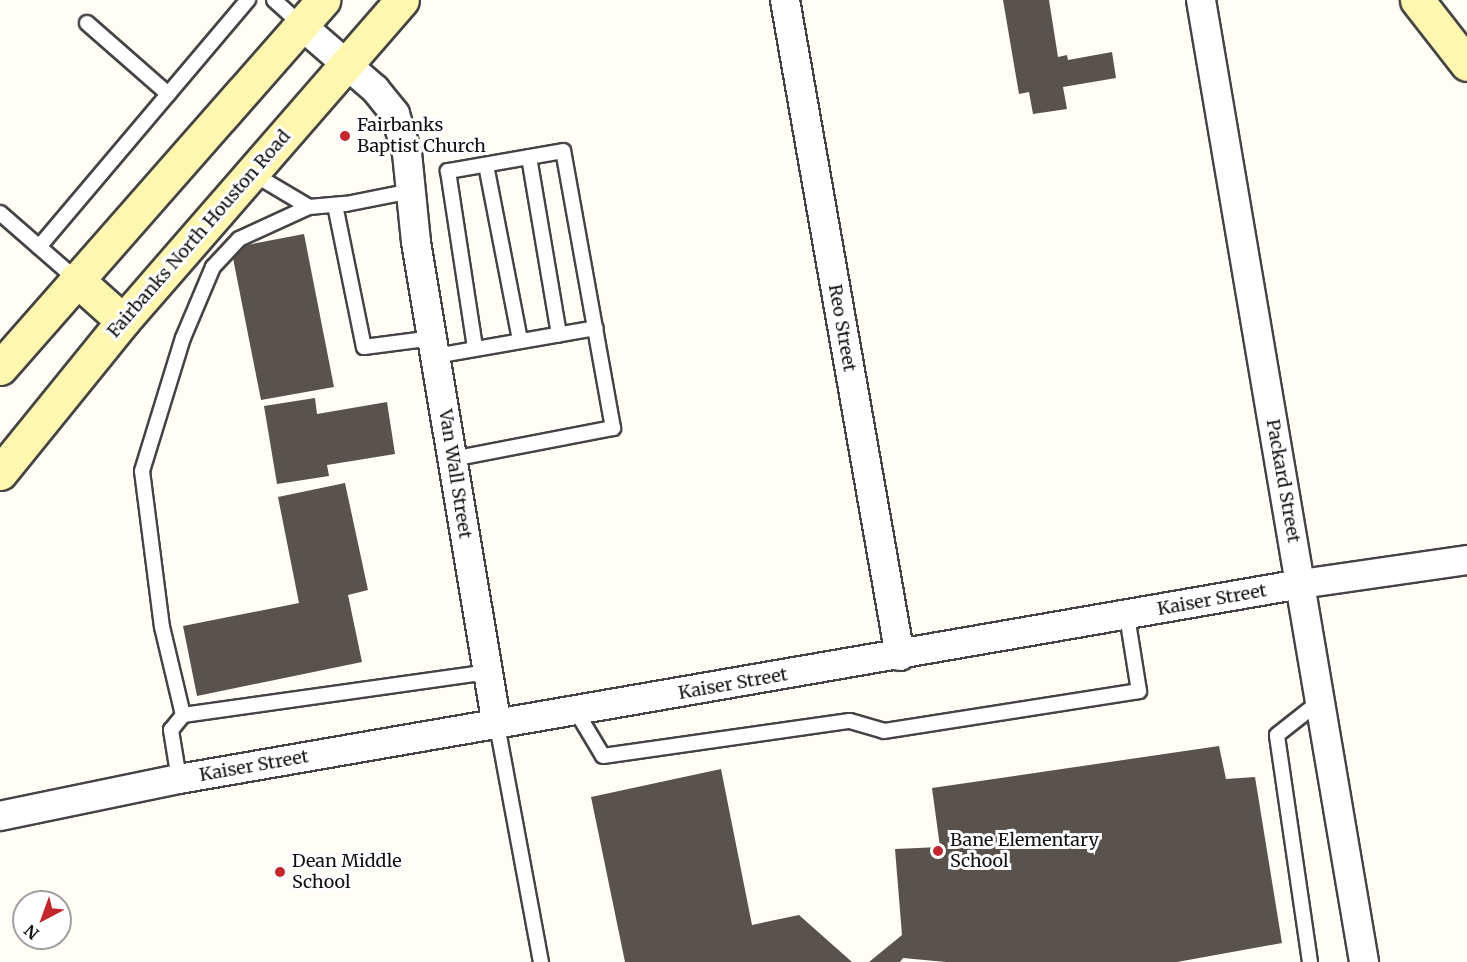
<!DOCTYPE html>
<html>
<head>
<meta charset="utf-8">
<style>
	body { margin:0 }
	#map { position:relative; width:1467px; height:962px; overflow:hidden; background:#fffdf5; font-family:Merriweather,serif }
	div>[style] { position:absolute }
	.building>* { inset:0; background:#5a524d }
	.roads { filter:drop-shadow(2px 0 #444) drop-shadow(-2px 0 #444) drop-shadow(0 2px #444) drop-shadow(0 -2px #444) }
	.lane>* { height:14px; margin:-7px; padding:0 7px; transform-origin:7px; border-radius:7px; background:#fff }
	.street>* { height:28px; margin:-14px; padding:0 14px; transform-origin:14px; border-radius:14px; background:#fff }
	.secondary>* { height:33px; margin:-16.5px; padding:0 16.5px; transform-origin:16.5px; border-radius:16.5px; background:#fff6b0 }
	.dots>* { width:16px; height:16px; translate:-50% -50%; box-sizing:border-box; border:3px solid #fff; border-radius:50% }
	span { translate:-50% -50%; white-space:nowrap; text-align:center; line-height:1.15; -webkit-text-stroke:6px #fff; paint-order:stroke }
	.poi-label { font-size:18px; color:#111 }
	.left { translate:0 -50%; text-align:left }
	.street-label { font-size:18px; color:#111 }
	.north { position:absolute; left:12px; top:890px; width:60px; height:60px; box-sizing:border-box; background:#fff; border:2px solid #a0a0a0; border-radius:50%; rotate:221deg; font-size:16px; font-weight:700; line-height:24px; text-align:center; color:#111 }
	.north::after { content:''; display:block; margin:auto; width:21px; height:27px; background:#c4262e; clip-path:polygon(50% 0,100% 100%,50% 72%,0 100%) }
</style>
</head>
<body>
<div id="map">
	<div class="building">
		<i style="clip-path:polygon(1003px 0,1049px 0,1058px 57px,1067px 55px,1068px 60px,1112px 52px,1116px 78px,1063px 87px,1067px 109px,1033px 114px,1029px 92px,1019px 94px)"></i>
		<i style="clip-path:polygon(304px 234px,334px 387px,261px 400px,231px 248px)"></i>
		<i style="clip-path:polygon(315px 398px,317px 414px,387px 402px,395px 454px,327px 465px,329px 476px,277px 484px,264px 406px)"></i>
		<i style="clip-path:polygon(345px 483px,368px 590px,348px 595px,362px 662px,197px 696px,183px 626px,299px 603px,278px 497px)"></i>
		<i style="clip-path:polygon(1219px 746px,1226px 779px,1255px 777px,1282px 943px,1177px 962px,946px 962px,903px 958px,900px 962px,869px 962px,902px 935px,895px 849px,940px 847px,932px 788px)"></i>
		<i style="clip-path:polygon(721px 769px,752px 925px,799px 915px,852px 962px,625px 962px,591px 797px)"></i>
	</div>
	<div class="roads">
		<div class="lane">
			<i style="left:274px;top:0;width:36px;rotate:42deg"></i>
			<i style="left:87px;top:23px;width:108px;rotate:41.2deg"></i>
			<i style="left:529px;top:157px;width:180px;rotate:80.4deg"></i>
			<i style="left:486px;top:165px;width:178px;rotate:79deg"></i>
			<i style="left:252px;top:173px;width:66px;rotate:30.8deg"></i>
			<i style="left:335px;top:205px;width:145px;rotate:78.5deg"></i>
			<i style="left:364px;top:347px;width:70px;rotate:-7.4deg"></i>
			<i style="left:0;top:213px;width:101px;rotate:41deg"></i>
			<i style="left:39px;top:247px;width:324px;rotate:-49.8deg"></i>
			<i style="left:436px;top:356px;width:162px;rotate:-9.9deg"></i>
			<i style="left:452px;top:459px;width:164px;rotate:-10.9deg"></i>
			<i style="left:613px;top:428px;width:281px;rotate:-100.2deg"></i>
			<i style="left:563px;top:151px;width:117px;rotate:170.1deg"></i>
			<i style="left:448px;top:171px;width:178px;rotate:81.3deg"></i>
			<i style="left:576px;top:711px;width:52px;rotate:59deg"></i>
			<i style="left:603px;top:756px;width:249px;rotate:-8.1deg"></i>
			<i style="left:850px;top:721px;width:35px;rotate:16deg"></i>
			<i style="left:884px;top:731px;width:258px;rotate:-8.9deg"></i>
			<i style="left:1139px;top:691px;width:76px;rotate:-99.1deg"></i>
			<i style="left:183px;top:715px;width:90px;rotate:-103.4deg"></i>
			<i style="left:162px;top:627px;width:157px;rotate:-97.3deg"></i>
			<i style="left:142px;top:471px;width:139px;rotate:-72.9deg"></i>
			<i style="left:183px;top:338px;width:77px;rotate:-67.1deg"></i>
			<i style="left:213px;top:267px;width:38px;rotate:-47deg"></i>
			<i style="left:239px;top:239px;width:77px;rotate:-24.6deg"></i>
			<i style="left:309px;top:207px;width:37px;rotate:-5deg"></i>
			<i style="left:346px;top:204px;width:66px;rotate:-11.3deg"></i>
			<i style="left:497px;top:725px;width:241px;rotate:79.5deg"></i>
			<i style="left:179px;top:779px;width:50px;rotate:-99.3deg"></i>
			<i style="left:171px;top:730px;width:19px;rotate:-51deg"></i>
			<i style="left:183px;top:715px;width:308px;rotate:-8deg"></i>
			<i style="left:1310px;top:962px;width:229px;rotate:-98.3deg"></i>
			<i style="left:1277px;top:735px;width:55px;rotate:-38.3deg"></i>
		</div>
		<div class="street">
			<i style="left:785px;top:0;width:666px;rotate:80.06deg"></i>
			<i style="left:1201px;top:0;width:976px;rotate:80.38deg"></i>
			<i style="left:301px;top:25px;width:98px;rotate:40.9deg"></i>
			<i style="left:375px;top:89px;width:32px;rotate:51deg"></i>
			<i style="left:395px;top:114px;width:41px;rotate:72.9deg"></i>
			<i style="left:407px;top:153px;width:89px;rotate:84.2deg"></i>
			<i style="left:416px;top:242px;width:490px;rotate:80.5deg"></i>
			<i style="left:0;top:816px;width:183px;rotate:-11.7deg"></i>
			<i style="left:179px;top:779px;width:1139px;rotate:-9.86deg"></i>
			<i style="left:1301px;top:584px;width:168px;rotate:-8.2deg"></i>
		</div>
		<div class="secondary">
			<i style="left:1417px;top:0;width:81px;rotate:52deg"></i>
			<i style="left:76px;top:279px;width:63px;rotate:41.8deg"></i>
			<i style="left:0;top:368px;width:490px;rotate:-48.7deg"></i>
			<i style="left:0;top:473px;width:196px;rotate:-51deg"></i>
			<i style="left:123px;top:321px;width:425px;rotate:-49deg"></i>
		</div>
	</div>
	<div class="dots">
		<i style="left:345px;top:136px;background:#c4262e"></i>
		<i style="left:938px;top:851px;background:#c4262e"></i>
		<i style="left:280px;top:872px;background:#c4262e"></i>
	</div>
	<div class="poi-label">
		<span class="left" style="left:357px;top:136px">Fairbanks<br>Baptist Church</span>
		<span class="left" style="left:950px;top:851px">Bane Elementary<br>School</span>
		<span class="left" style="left:292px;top:872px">Dean Middle<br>School</span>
	</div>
	<div class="street-label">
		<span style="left:199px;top:234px;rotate:-49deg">Fairbanks North Houston Road</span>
		<span style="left:842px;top:328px;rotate:80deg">Reo Street</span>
		<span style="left:455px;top:474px;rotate:81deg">Van Wall Street</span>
		<span style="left:1283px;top:481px;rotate:80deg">Packard Street</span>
		<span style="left:1212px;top:600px;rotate:-10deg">Kaiser Street</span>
		<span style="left:733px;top:684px;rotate:-10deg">Kaiser Street</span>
		<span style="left:254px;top:766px;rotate:-10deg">Kaiser Street</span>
	</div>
	<div class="north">N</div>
</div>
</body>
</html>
